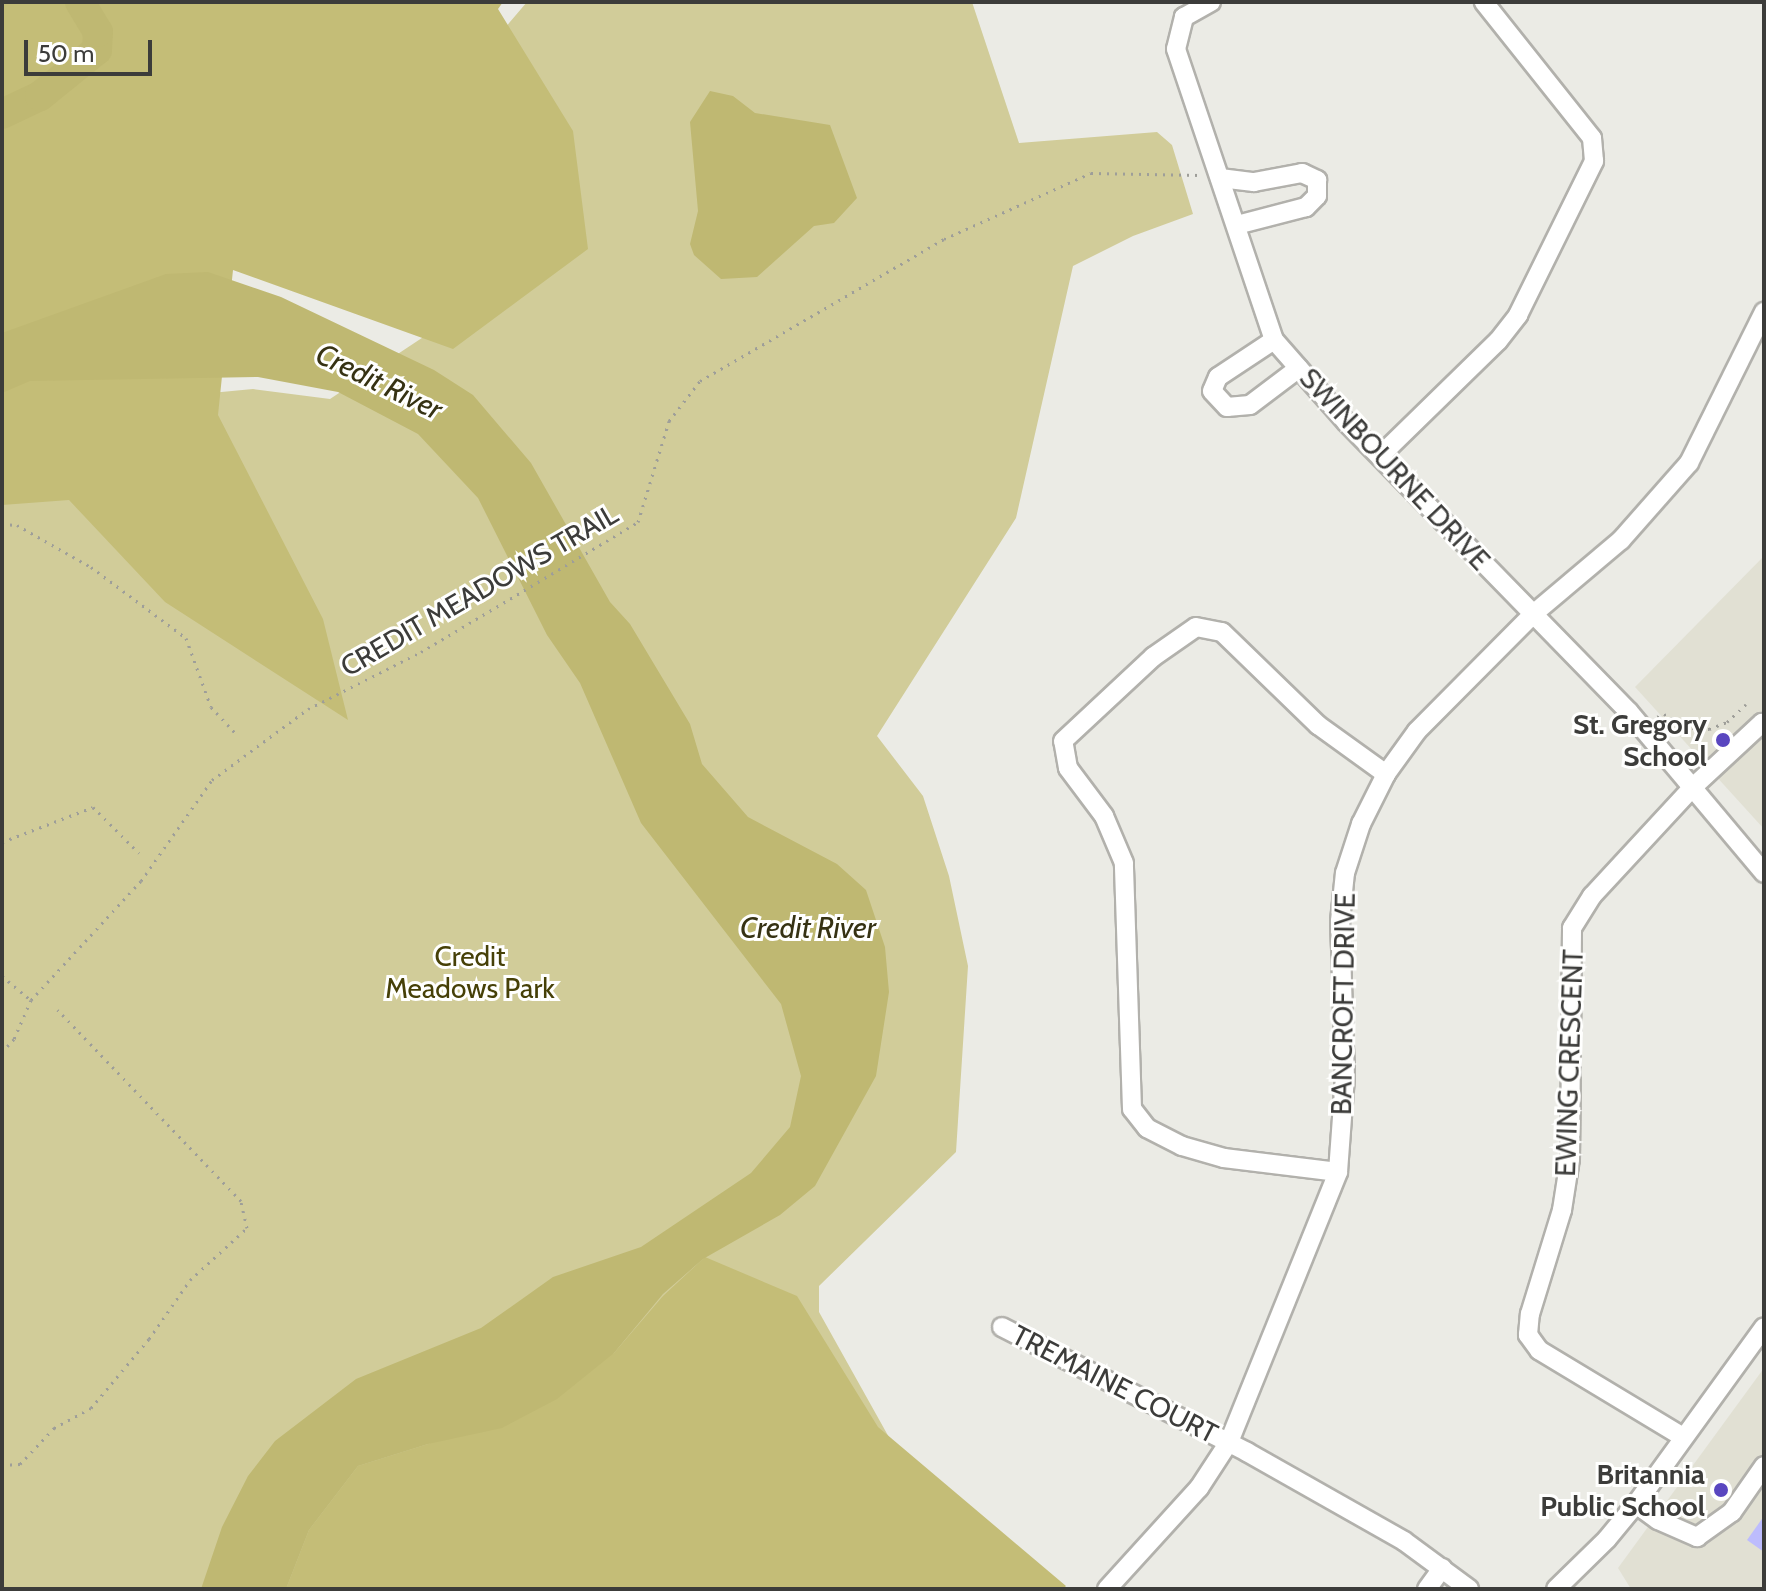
<!DOCTYPE html>
<html>
<head>
<meta charset="utf-8">
<style>
	body { margin:0 }
	#map { position:relative; width:1766px; height:1591px; overflow:hidden; background:#ebebe5; font-family:Cabin,sans-serif }
	div>[style] { position:absolute }
	.built>* { inset:0; background:#e1e0d3 }
	.green>* { inset:0; background:#d1cc99 }
	.forest>* { inset:0; background:#c4bd77 }
	.water>* { inset:0; background:#bfb872 }
	.river>* { height:30px; margin:-15px; padding:0 15px; transform-origin:15px; border-radius:15px; background:#bfb872 }
	.building>* { inset:0; background:#bdbcfd }
	.path>* { height:3px; margin-top:-1.5px; transform-origin:0; background:repeating-linear-gradient(90deg,#9e9e99 0 2px,transparent 0 8px) }
	.roads { filter:drop-shadow(2px 0 #b2b1ac) drop-shadow(-2px 0 #b2b1ac) drop-shadow(0 2px #b2b1ac) drop-shadow(0 -2px #b2b1ac) }
	.minor>* { height:18px; margin:-9px; padding:0 9px; transform-origin:9px; border-radius:9px; background:#fff }
	.dots>* { width:22px; height:22px; translate:-50% -50%; box-sizing:border-box; border:4px solid #fffffe; border-radius:50% }
	span { translate:-50% -50%; white-space:nowrap; text-align:center; line-height:1.15; -webkit-text-stroke:6px #fffffe; paint-order:stroke }
	.street-label { font-size:28px; color:#3c3c3a }
	.poi-label { font-size:28px; color:#3c3c3a; font-weight:700 }
	.right { translate:-100% -50%; text-align:right }
	.park-label { font-size:28px; color:#464007 }
	.water-label { font-size:30px; color:#363213; font-style:italic }
	.frame { position:absolute; inset:0; border:4px solid #3c3c3a; pointer-events:none }
	.scale { position:absolute; left:24px; top:40px; width:128px; height:36px; box-sizing:border-box; border:4px solid #3c3c3a; border-top:0; padding-left:10px; font-size:24px; line-height:28px; white-space:nowrap; color:#3c3c3a; -webkit-text-stroke:6px #fffffe; paint-order:stroke }
</style>
</head>
<body>
<div id="map">
	<div class="built">
		<i style="clip-path:polygon(1764px 556px,1764px 829px,1635px 687px)"></i>
		<i style="clip-path:polygon(1764px 1368px,1764px 1589px,1631px 1589px,1618px 1568px)"></i>
	</div>
	<div class="green">
		<i style="clip-path:polygon(527px 2px,972px 2px,1019px 143px,1157px 132px,1172px 145px,1193px 214px,1133px 236px,1073px 266px,1016px 518px,877px 736px,923px 796px,949px 876px,968px 966px,956px 1152px,819px 1286px,819px 1312px,900px 1457px,1056px 1589px,2px 1589px,2px 413px,253px 389px,330px 399px,458px 314px,493px 42px)"></i>
	</div>
	<div class="forest">
		<i style="clip-path:polygon(2px 2px,503px 2px,498px 9px,573px 131px,588px 249px,453px 349px,233px 270px,218px 415px,323px 619px,348px 720px,165px 602px,69px 500px,2px 505px)"></i>
		<i style="clip-path:polygon(705px 1257px,797px 1296px,878px 1427px,1066px 1586px,1063px 1589px,286px 1589px,309px 1530px,358px 1466px,428px 1444px,614px 1353px,663px 1296px)"></i>
	</div>
	<div class="water">
		<i style="clip-path:polygon(710px 91px,733px 96px,755px 113px,830px 125px,857px 198px,834px 223px,814px 226px,757px 277px,721px 279px,694px 255px,690px 244px,698px 211px,690px 122px)"></i>
		<i style="clip-path:polygon(208px 272px,281px 297px,434px 370px,473px 395px,531px 463px,610px 602px,630px 624px,690px 724px,702px 764px,748px 817px,837px 864px,866px 890px,885px 947px,889px 992px,876px 1076px,815px 1186px,780px 1215px,703px 1259px,663px 1294px,614px 1353px,557px 1399px,502px 1428px,428px 1444px,358px 1466px,309px 1530px,286px 1589px,201px 1589px,222px 1527px,248px 1476px,275px 1441px,356px 1379px,481px 1328px,553px 1277px,641px 1247px,751px 1173px,790px 1127px,801px 1076px,781px 1004px,641px 823px,580px 683px,547px 635px,478px 498px,418px 434px,338px 392px,258px 377px,30px 381px,2px 393px,2px 333px,166px 274px)"></i>
	</div>
	<div class="river">
		<i style="left:2px;top:114px;width:42px;rotate:-25.3deg"></i>
		<i style="left:40px;top:96px;width:73px;rotate:-38.9deg"></i>
		<i style="left:97px;top:50px;width:18px;rotate:-87deg"></i>
		<i style="left:98px;top:32px;width:35px;rotate:-121deg"></i>
	</div>
	<div class="building">
		<i style="clip-path:polygon(1764px 1516px,1764px 1552px,1747px 1540px)"></i>
	</div>
	<div class="path">
		<i style="left:2px;top:524px;width:15px;rotate:4deg"></i>
		<i style="left:17px;top:525px;width:85px;rotate:29.6deg"></i>
		<i style="left:91px;top:567px;width:119px;rotate:36.8deg"></i>
		<i style="left:186px;top:638px;width:73px;rotate:70.1deg"></i>
		<i style="left:211px;top:707px;width:38px;rotate:47deg"></i>
		<i style="left:1657px;top:717px;width:8px;rotate:-23deg"></i>
		<i style="left:1664px;top:714px;width:31px;rotate:27deg"></i>
		<i style="left:1692px;top:728px;width:17px;rotate:3deg"></i>
		<i style="left:1709px;top:729px;width:19px;rotate:-21deg"></i>
		<i style="left:1727px;top:722px;width:26px;rotate:-43deg"></i>
		<i style="left:2px;top:842px;width:97px;rotate:-21deg"></i>
		<i style="left:93px;top:807px;width:65px;rotate:45deg"></i>
		<i style="left:2px;top:976px;width:38px;rotate:40deg"></i>
		<i style="left:31px;top:1000px;width:43px;rotate:113.6deg"></i>
		<i style="left:14px;top:1039px;width:18px;rotate:133deg"></i>
		<i style="left:31px;top:1000px;width:162px;rotate:-47.3deg"></i>
		<i style="left:141px;top:881px;width:123px;rotate:-54.9deg"></i>
		<i style="left:212px;top:780px;width:119px;rotate:-36.5deg"></i>
		<i style="left:308px;top:709px;width:127px;rotate:-26.8deg"></i>
		<i style="left:421px;top:652px;width:253px;rotate:-30.9deg"></i>
		<i style="left:638px;top:522px;width:106px;rotate:-72.9deg"></i>
		<i style="left:669px;top:421px;width:51px;rotate:-52.2deg"></i>
		<i style="left:700px;top:381px;width:282px;rotate:-30.2deg"></i>
		<i style="left:944px;top:239px;width:161px;rotate:-24.2deg"></i>
		<i style="left:1091px;top:173px;width:109px;rotate:1.1deg"></i>
		<i style="left:2px;top:1465px;width:18px;rotate:-3deg"></i>
		<i style="left:20px;top:1464px;width:50px;rotate:-46.6deg"></i>
		<i style="left:54px;top:1428px;width:42px;rotate:-28.4deg"></i>
		<i style="left:91px;top:1408px;width:90px;rotate:-50deg"></i>
		<i style="left:149px;top:1339px;width:72px;rotate:-55.2deg"></i>
		<i style="left:190px;top:1280px;width:77px;rotate:-42.4deg"></i>
		<i style="left:247px;top:1228px;width:28px;rotate:-103deg"></i>
		<i style="left:241px;top:1201px;width:265px;rotate:-133.8deg"></i>
	</div>
	<div class="roads">
		<div class="minor">
			<i style="left:1211px;top:2px;width:31px;rotate:151deg"></i>
			<i style="left:1184px;top:17px;width:33px;rotate:104deg"></i>
			<i style="left:1176px;top:49px;width:307px;rotate:71.4deg"></i>
			<i style="left:1274px;top:340px;width:109px;rotate:48.7deg"></i>
			<i style="left:1346px;top:422px;width:405px;rotate:45.7deg"></i>
			<i style="left:1629px;top:712px;width:210px;rotate:50deg"></i>
			<i style="left:1220px;top:178px;width:34px;rotate:7deg"></i>
			<i style="left:1254px;top:182px;width:49px;rotate:-10.6deg"></i>
			<i style="left:1302px;top:173px;width:17px;rotate:25deg"></i>
			<i style="left:1317px;top:180px;width:16px;rotate:90deg"></i>
			<i style="left:1317px;top:196px;width:16px;rotate:135deg"></i>
			<i style="left:1306px;top:207px;width:71px;rotate:165.4deg"></i>
			<i style="left:1274px;top:340px;width:67px;rotate:146.5deg"></i>
			<i style="left:1218px;top:377px;width:15px;rotate:113deg"></i>
			<i style="left:1212px;top:391px;width:22px;rotate:47deg"></i>
			<i style="left:1227px;top:407px;width:23px;rotate:-5deg"></i>
			<i style="left:1250px;top:405px;width:61px;rotate:-37.1deg"></i>
			<i style="left:1380px;top:456px;width:165px;rotate:-44.3deg"></i>
			<i style="left:1498px;top:341px;width:33px;rotate:-52deg"></i>
			<i style="left:1518px;top:315px;width:172px;rotate:-63.7deg"></i>
			<i style="left:1594px;top:161px;width:23px;rotate:-95deg"></i>
			<i style="left:1592px;top:138px;width:174px;rotate:-128.5deg"></i>
			<i style="left:1338px;top:1172px;width:115px;rotate:-173deg"></i>
			<i style="left:1224px;top:1158px;width:44px;rotate:-164.1deg"></i>
			<i style="left:1182px;top:1146px;width:39px;rotate:-153deg"></i>
			<i style="left:1147px;top:1128px;width:24px;rotate:-128deg"></i>
			<i style="left:1132px;top:1109px;width:246px;rotate:-91.9deg"></i>
			<i style="left:1124px;top:863px;width:51px;rotate:-113.1deg"></i>
			<i style="left:1104px;top:816px;width:60px;rotate:-126.9deg"></i>
			<i style="left:1068px;top:768px;width:27px;rotate:-100deg"></i>
			<i style="left:1063px;top:741px;width:123px;rotate:-43deg"></i>
			<i style="left:1153px;top:657px;width:52px;rotate:-34.9deg"></i>
			<i style="left:1196px;top:627px;width:26px;rotate:11deg"></i>
			<i style="left:1222px;top:632px;width:134px;rotate:44.1deg"></i>
			<i style="left:1318px;top:725px;width:84px;rotate:35.8deg"></i>
			<i style="left:1002px;top:1327px;width:275px;rotate:27deg"></i>
			<i style="left:1247px;top:1452px;width:180px;rotate:29.5deg"></i>
			<i style="left:1404px;top:1541px;width:81px;rotate:36.4deg"></i>
			<i style="left:1683px;top:1437px;width:168px;rotate:-148.9deg"></i>
			<i style="left:1539px;top:1350px;width:19px;rotate:-126deg"></i>
			<i style="left:1528px;top:1335px;width:21px;rotate:-85deg"></i>
			<i style="left:1530px;top:1314px;width:109px;rotate:-72.9deg"></i>
			<i style="left:1562px;top:1210px;width:52px;rotate:-81.1deg"></i>
			<i style="left:1570px;top:1159px;width:231px;rotate:-89.5deg"></i>
			<i style="left:1572px;top:928px;width:38px;rotate:-58deg"></i>
			<i style="left:1592px;top:896px;width:147px;rotate:-47.2deg"></i>
			<i style="left:1692px;top:788px;width:96px;rotate:-42.9deg"></i>
			<i style="left:1762px;top:723px;width:3px;rotate:45deg"></i>
			<i style="left:1636px;top:1504px;width:27px;rotate:36deg"></i>
			<i style="left:1658px;top:1520px;width:43px;rotate:23.6deg"></i>
			<i style="left:1697px;top:1537px;width:43px;rotate:-35.5deg"></i>
			<i style="left:1732px;top:1512px;width:56px;rotate:-55.2deg"></i>
			<i style="left:1107px;top:1589px;width:137px;rotate:-47.7deg"></i>
			<i style="left:1199px;top:1488px;width:55px;rotate:-56.9deg"></i>
			<i style="left:1229px;top:1442px;width:291px;rotate:-68deg"></i>
			<i style="left:1338px;top:1172px;width:95px;rotate:-85.8deg"></i>
			<i style="left:1345px;top:1077px;width:156px;rotate:-91.8deg"></i>
			<i style="left:1340px;top:921px;width:48px;rotate:-84.1deg"></i>
			<i style="left:1345px;top:873px;width:52px;rotate:-71.9deg"></i>
			<i style="left:1361px;top:824px;width:56px;rotate:-63.4deg"></i>
			<i style="left:1386px;top:774px;width:53px;rotate:-54.2deg"></i>
			<i style="left:1417px;top:731px;width:163px;rotate:-45.2deg"></i>
			<i style="left:1532px;top:615px;width:116px;rotate:-40.1deg"></i>
			<i style="left:1621px;top:540px;width:103px;rotate:-48.6deg"></i>
			<i style="left:1689px;top:463px;width:169px;rotate:-63.6deg"></i>
			<i style="left:1427px;top:1589px;width:26px;rotate:-54deg"></i>
			<i style="left:1556px;top:1589px;width:71px;rotate:-44.4deg"></i>
			<i style="left:1607px;top:1539px;width:45px;rotate:-50.4deg"></i>
			<i style="left:1636px;top:1504px;width:218px;rotate:-54.1deg"></i>
		</div>
	</div>
	<div class="dots">
		<i style="left:1723px;top:740px;background:#5946bf"></i>
		<i style="left:1721px;top:1490px;background:#5946bf"></i>
	</div>
	<div class="street-label">
		<span style="left:1395px;top:469px;rotate:47deg">SWINBOURNE DRIVE</span>
		<span style="left:479px;top:590px;rotate:-30deg">CREDIT MEADOWS TRAIL</span>
		<span style="left:1343px;top:1004px;rotate:-89deg">BANCROFT DRIVE</span>
		<span style="left:1569px;top:1063px;rotate:-88deg">EWING CRESCENT</span>
		<span style="left:1115px;top:1384px;rotate:27deg">TREMAINE COURT</span>
	</div>
	<div class="poi-label">
		<span class="right" style="left:1707px;top:740px">St. Gregory<br>School</span>
		<span class="right" style="left:1705px;top:1490px">Britannia<br>Public School</span>
	</div>
	<div class="park-label">
		<span style="left:470px;top:972px">Credit<br>Meadows Park</span>
	</div>
	<div class="water-label">
		<span style="left:379px;top:382px;rotate:26deg">Credit River</span>
		<span style="left:808px;top:928px">Credit River</span>
	</div>
	<div class="frame"></div>
	<div class="scale">50 m</div>
</div>
</body>
</html>
